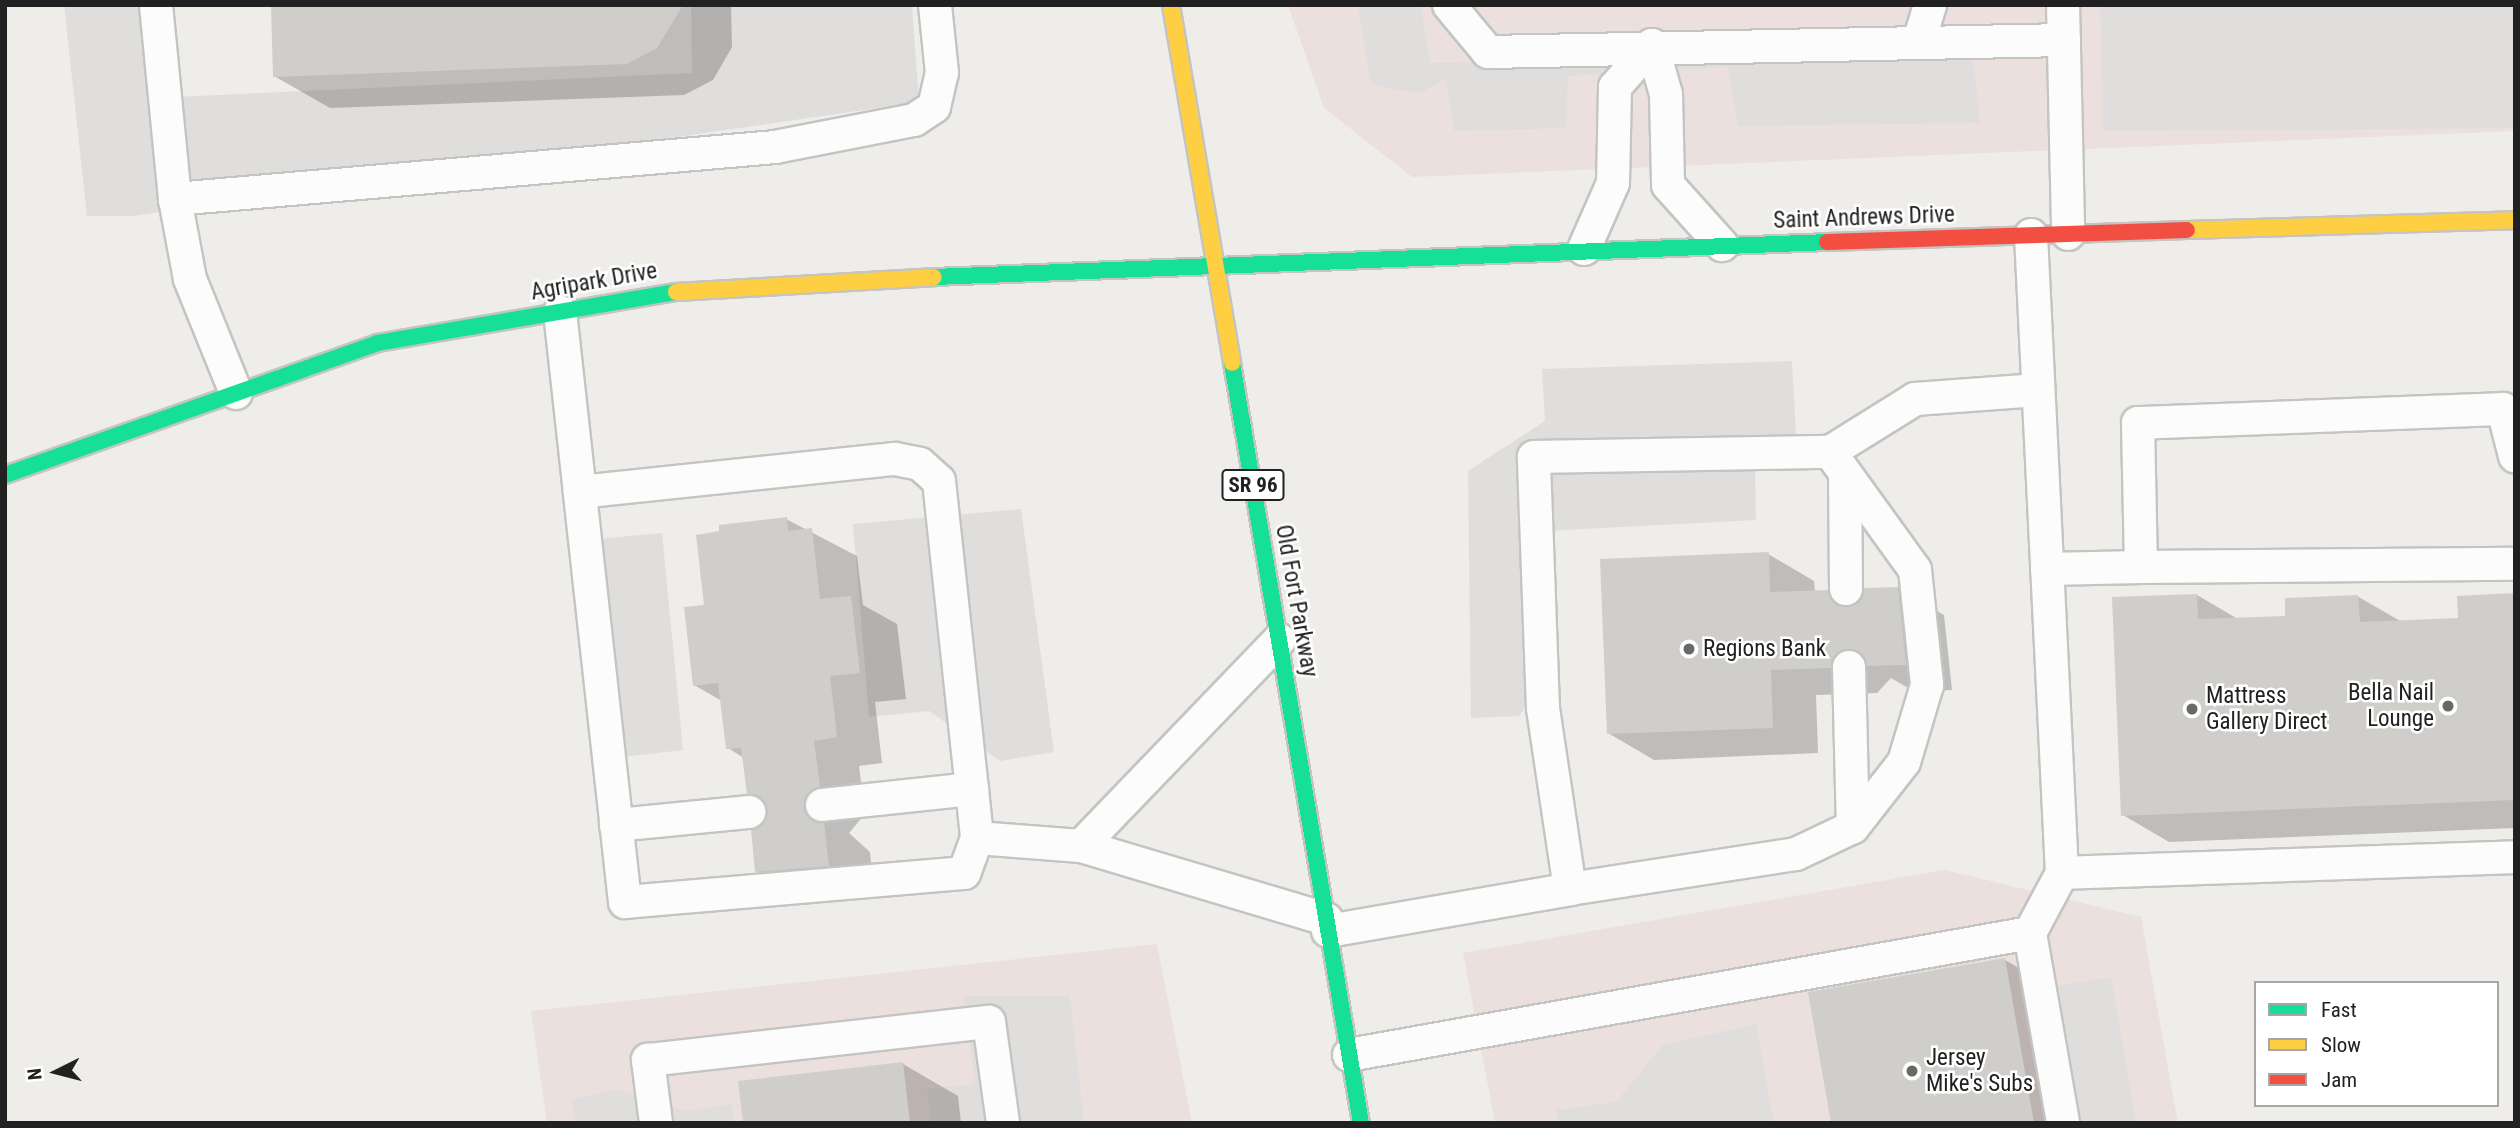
<!DOCTYPE html>
<html>
<head>
<meta charset="utf-8">
<style>
	body { margin:0 }
	#map { position:relative; width:2520px; height:1128px; overflow:hidden; background:#eeedea; font-family:"Roboto Condensed",sans-serif }
	div>[style] { position:absolute }
	.commercial>* { inset:0; background:#ebe0dd }
	.parking>* { inset:0; background:#dfdedd }
	.shadow>* { inset:0; background:#0003 }
	.building>* { inset:0; background:#cfcecb }
	.roads { filter:drop-shadow(2px 0 #c4c4c2) drop-shadow(-2px 0 #c4c4c2) drop-shadow(0 2px #c4c4c2) drop-shadow(0 -2px #c4c4c2) }
	.lane>* { height:32px; margin:-16px; padding:0 16px; transform-origin:16px; border-radius:16px; background:#fcfcfc }
	.fast>* { height:16px; margin:-8px; padding:0 8px; transform-origin:8px; border-radius:8px; background:#16e098 }
	.slow>* { height:16px; margin:-8px; padding:0 8px; transform-origin:8px; border-radius:8px; background:#ffcf43 }
	.jam>* { height:16px; margin:-8px; padding:0 8px; transform-origin:8px; border-radius:8px; background:#f24e42 }
	.dots>* { width:19px; height:19px; translate:-50% -50%; box-sizing:border-box; border:4px solid #fff; border-radius:50% }
	span { translate:-50% -50%; white-space:nowrap; text-align:center; line-height:1.15; -webkit-text-stroke:5px #fff; paint-order:stroke }
	.shield-label span { padding:2px 5px; background:#fff; border:2px solid; border-radius:5px; -webkit-text-stroke-width:0 }
	.shield-label { font-size:21px; color:#212121; font-weight:700 }
	.street-label { font-size:23px; color:#212121 }
	.poi-label { font-size:23px; color:#212121 }
	.left { translate:0 -50%; text-align:left }
	.right { translate:-100% -50%; text-align:right }
	.frame { position:absolute; inset:0; border:7px solid #212121; pointer-events:none }
	.legend { position:absolute; left:2254px; top:981px; width:245px; height:126px; box-sizing:border-box; background:#fff; border:2px solid #a6a6a6; margin:0; padding:9px 12px; list-style:none; font-size:21px; color:#212121 }
	.legend li { display:flex; align-items:center; gap:14px; height:35px }
	.legend b { width:35px; border:2px solid #a6a6a6 }
	.north { position:absolute; left:21px; top:1037px; width:70px; height:70px; -webkit-text-stroke:5px #fff; paint-order:stroke; rotate:264deg; font-size:19px; font-weight:700; line-height:28px; text-align:center; color:#212121 }
	.north::after { content:''; display:block; margin:auto; width:24px; height:32px; background:#212121; clip-path:polygon(50% 0,100% 100%,50% 72%,0 100%) }
</style>
</head>
<body>
<div id="map">
	<div class="commercial">
		<i style="clip-path:polygon(1288px 5px,2515px 5px,2515px 131px,1412px 177px,1324px 108px)"></i>
		<i style="clip-path:polygon(1945px 870px,2141px 917px,2178px 1123px,1495px 1123px,1463px 953px)"></i>
		<i style="clip-path:polygon(1157px 944px,1192px 1123px,547px 1123px,531px 1011px)"></i>
	</div>
	<div class="parking">
		<i style="clip-path:polygon(64px 5px,143px 5px,152px 98px,692px 73px,691px 5px,912px 5px,919px 102px,133px 216px,87px 216px)"></i>
		<i style="clip-path:polygon(1358px 5px,1421px 5px,1430px 63px,1973px 58px,1980px 123px,1738px 126px,1728px 67px,1568px 76px,1566px 128px,1454px 131px,1446px 78px,1419px 94px,1371px 84px)"></i>
		<i style="clip-path:polygon(2100px 5px,2515px 5px,2515px 128px,2103px 131px)"></i>
		<i style="clip-path:polygon(1792px 361px,1796px 433px,1755px 468px,1756px 520px,1526px 532px,1531px 700px,1519px 716px,1471px 718px,1468px 471px,1545px 421px,1542px 369px)"></i>
		<i style="clip-path:polygon(1021px 509px,1054px 752px,1000px 761px,929px 711px,869px 717px,853px 524px)"></i>
		<i style="clip-path:polygon(662px 533px,683px 750px,623px 757px,598px 539px)"></i>
		<i style="clip-path:polygon(2111px 977px,2136px 1123px,2074px 1123px,2051px 987px)"></i>
		<i style="clip-path:polygon(964px 996px,1070px 996px,1084px 1123px,931px 1123px,927px 1089px,975px 1084px)"></i>
		<i style="clip-path:polygon(1756px 1024px,1774px 1123px,1559px 1123px,1556px 1110px,1616px 1102px,1663px 1045px)"></i>
		<i style="clip-path:polygon(618px 1089px,683px 1111px,732px 1104px,734px 1123px,575px 1123px,572px 1099px)"></i>
	</div>
	<div class="shadow">
		<i style="clip-path:polygon(272px 5px,731px 5px,732px 47px,713px 80px,684px 95px,330px 108px,274px 76px)"></i>
		<i style="clip-path:polygon(786px 519px,857px 556px,863px 605px,897px 624px,906px 699px,875px 702px,882px 763px,859px 766px,865px 814px,849px 833px,870px 852px,874px 892px,803px 898px,757px 871px,769px 809px,744px 758px,728px 748px,722px 701px,694px 685px,706px 607px)"></i>
		<i style="clip-path:polygon(1768px 554px,1814px 581px,1815px 592px,1853px 607px,1898px 588px,1944px 615px,1952px 690px,1915px 692px,1891px 678px,1877px 693px,1816px 695px,1818px 753px,1654px 760px,1608px 733px)"></i>
		<i style="clip-path:polygon(2197px 595px,2238px 619px,2287px 617px,2357px 596px,2402px 622px,2459px 620px,2515px 595px,2515px 828px,2169px 842px,2123px 815px)"></i>
		<i style="clip-path:polygon(2005px 960px,2051px 987px,2075px 1123px,1833px 1123px)"></i>
		<i style="clip-path:polygon(903px 1064px,958px 1096px,961px 1123px,744px 1123px)"></i>
	</div>
	<div class="building">
		<i style="clip-path:polygon(271px 5px,683px 5px,657px 48px,627px 64px,273px 77px)"></i>
		<i style="clip-path:polygon(787px 517px,788px 531px,812px 528px,820px 599px,851px 596px,860px 673px,830px 676px,837px 737px,814px 741px,820px 787px,806px 797px,804px 808px,824px 823px,829px 866px,755px 872px,751px 830px,765px 820px,767px 810px,747px 794px,741px 748px,726px 749px,718px 683px,693px 686px,684px 607px,704px 605px,696px 535px,719px 531px,719px 525px)"></i>
		<i style="clip-path:polygon(1769px 552px,1770px 592px,1828px 590px,1836px 605px,1847px 607px,1864px 588px,1898px 587px,1906px 665px,1867px 666px,1858px 651px,1848px 649px,1831px 668px,1771px 670px,1773px 728px,1607px 734px,1600px 559px)"></i>
		<i style="clip-path:polygon(2515px 593px,2515px 800px,2121px 816px,2112px 597px,2197px 594px,2198px 619px,2285px 616px,2285px 598px,2358px 595px,2360px 622px,2458px 618px,2457px 596px)"></i>
		<i style="clip-path:polygon(2005px 958px,2034px 1123px,1831px 1123px,1808px 992px)"></i>
		<i style="clip-path:polygon(903px 1062px,910px 1123px,743px 1123px,738px 1081px)"></i>
	</div>
	<div class="roads">
		<div class="lane">
			<i style="left:156px;top:5px;width:195px;rotate:84.4deg"></i>
			<i style="left:175px;top:199px;width:81px;rotate:79.4deg"></i>
			<i style="left:190px;top:279px;width:123px;rotate:68deg"></i>
			<i style="left:1449px;top:5px;width:61px;rotate:50.3deg"></i>
			<i style="left:1488px;top:52px;width:576px;rotate:-1.19deg"></i>
			<i style="left:2063px;top:5px;width:229px;rotate:88.7deg"></i>
			<i style="left:1920px;top:38px;width:34px;rotate:-73deg"></i>
			<i style="left:1652px;top:45px;width:51px;rotate:74.1deg"></i>
			<i style="left:1666px;top:94px;width:91px;rotate:88.7deg"></i>
			<i style="left:1668px;top:185px;width:81px;rotate:48deg"></i>
			<i style="left:175px;top:199px;width:602px;rotate:-4.95deg"></i>
			<i style="left:775px;top:147px;width:142px;rotate:-11deg"></i>
			<i style="left:914px;top:120px;width:24px;rotate:-33deg"></i>
			<i style="left:934px;top:107px;width:35px;rotate:-77deg"></i>
			<i style="left:942px;top:73px;width:68px;rotate:-95.9deg"></i>
			<i style="left:2031px;top:235px;width:639px;rotate:87.22deg"></i>
			<i style="left:2062px;top:873px;width:68px;rotate:118.1deg"></i>
			<i style="left:2030px;top:933px;width:193px;rotate:80.1deg"></i>
			<i style="left:1584px;top:249px;width:72px;rotate:-66.3deg"></i>
			<i style="left:1613px;top:183px;width:96px;rotate:-88.8deg"></i>
			<i style="left:1615px;top:87px;width:56px;rotate:-48.6deg"></i>
			<i style="left:560px;top:312px;width:181px;rotate:83.7deg"></i>
			<i style="left:1830px;top:452px;width:145px;rotate:54.2deg"></i>
			<i style="left:1915px;top:570px;width:116px;rotate:84deg"></i>
			<i style="left:1927px;top:685px;width:80px;rotate:106.6deg"></i>
			<i style="left:1904px;top:762px;width:83px;rotate:128.1deg"></i>
			<i style="left:1853px;top:827px;width:63px;rotate:154.7deg"></i>
			<i style="left:1796px;top:854px;width:229px;rotate:171.2deg"></i>
			<i style="left:1570px;top:889px;width:183px;rotate:-98.5deg"></i>
			<i style="left:1543px;top:708px;width:251px;rotate:-92.1deg"></i>
			<i style="left:1534px;top:457px;width:296px;rotate:-1deg"></i>
			<i style="left:1830px;top:452px;width:100px;rotate:-31.9deg"></i>
			<i style="left:1915px;top:399px;width:123px;rotate:-4.2deg"></i>
			<i style="left:895px;top:459px;width:25px;rotate:11deg"></i>
			<i style="left:920px;top:464px;width:25px;rotate:42deg"></i>
			<i style="left:939px;top:481px;width:359px;rotate:83.9deg"></i>
			<i style="left:977px;top:838px;width:37px;rotate:110deg"></i>
			<i style="left:964px;top:873px;width:340px;rotate:175.1deg"></i>
			<i style="left:625px;top:902px;width:412px;rotate:-96.3deg"></i>
			<i style="left:580px;top:492px;width:317px;rotate:-6deg"></i>
			<i style="left:1845px;top:474px;width:115px;rotate:89.5deg"></i>
			<i style="left:2141px;top:567px;width:374px;rotate:-0.5deg"></i>
			<i style="left:2047px;top:569px;width:94px;rotate:-1.2deg"></i>
			<i style="left:2141px;top:567px;width:144px;rotate:-91.2deg"></i>
			<i style="left:2138px;top:423px;width:365px;rotate:-2.2deg"></i>
			<i style="left:2503px;top:409px;width:49px;rotate:75.7deg"></i>
			<i style="left:1849px;top:667px;width:160px;rotate:88.6deg"></i>
			<i style="left:822px;top:805px;width:151px;rotate:-6.1deg"></i>
			<i style="left:616px;top:825px;width:134px;rotate:-5.6deg"></i>
			<i style="left:977px;top:838px;width:104px;rotate:4.4deg"></i>
			<i style="left:1081px;top:846px;width:256px;rotate:16.6deg"></i>
			<i style="left:1081px;top:846px;width:286px;rotate:-46.1deg"></i>
			<i style="left:2062px;top:873px;width:453px;rotate:-2deg"></i>
			<i style="left:1328px;top:931px;width:246px;rotate:-9.8deg"></i>
			<i style="left:1349px;top:1055px;width:692px;rotate:-10.16deg"></i>
			<i style="left:656px;top:1123px;width:64px;rotate:-97.2deg"></i>
			<i style="left:648px;top:1060px;width:343px;rotate:-6.4deg"></i>
			<i style="left:989px;top:1022px;width:102px;rotate:82.1deg"></i>
		</div>
		<div class="fast">
			<i style="left:934px;top:277px;width:894px;rotate:-2.24deg"></i>
			<i style="left:1232px;top:363px;width:771px;rotate:80.37deg"></i>
			<i style="left:5px;top:475px;width:395px;rotate:-19.5deg"></i>
			<i style="left:377px;top:343px;width:303px;rotate:-9.7deg"></i>
		</div>
		<div class="slow">
			<i style="left:1171px;top:5px;width:363px;rotate:80.3deg"></i>
			<i style="left:2187px;top:230px;width:328px;rotate:-1.7deg"></i>
			<i style="left:676px;top:292px;width:258px;rotate:-3.3deg"></i>
		</div>
		<div class="jam">
			<i style="left:1827px;top:242px;width:360px;rotate:-1.9deg"></i>
		</div>
	</div>
	<div class="dots">
		<i style="left:1689px;top:649px;background:#696867"></i>
		<i style="left:2448px;top:706px;background:#696867"></i>
		<i style="left:2192px;top:709px;background:#696867"></i>
		<i style="left:1912px;top:1071px;background:#696867"></i>
	</div>
	<div class="shield-label">
		<span style="left:1253px;top:485px">SR 96</span>
	</div>
	<div class="street-label">
		<span style="left:1864px;top:218px;rotate:-2deg">Saint Andrews Drive</span>
		<span style="left:594px;top:282px;rotate:-10deg">Agripark Drive</span>
		<span style="left:1296px;top:601px;rotate:80deg">Old Fort Parkway</span>
	</div>
	<div class="poi-label">
		<span class="left" style="left:1703px;top:649px">Regions Bank</span>
		<span class="right" style="left:2434px;top:706px">Bella Nail<br>Lounge</span>
		<span class="left" style="left:2206px;top:709px">Mattress<br>Gallery Direct</span>
		<span class="left" style="left:1926px;top:1071px">Jersey<br>Mike's Subs</span>
	</div>
	<div class="frame"></div>
	<ul class="legend">
	<li><b style="height:9px;background:#16e098"></b>Fast</li>
	<li><b style="height:9px;background:#ffcf43"></b>Slow</li>
	<li><b style="height:9px;background:#f24e42"></b>Jam</li>
	</ul>
	<div class="north">N</div>
</div>
</body>
</html>
